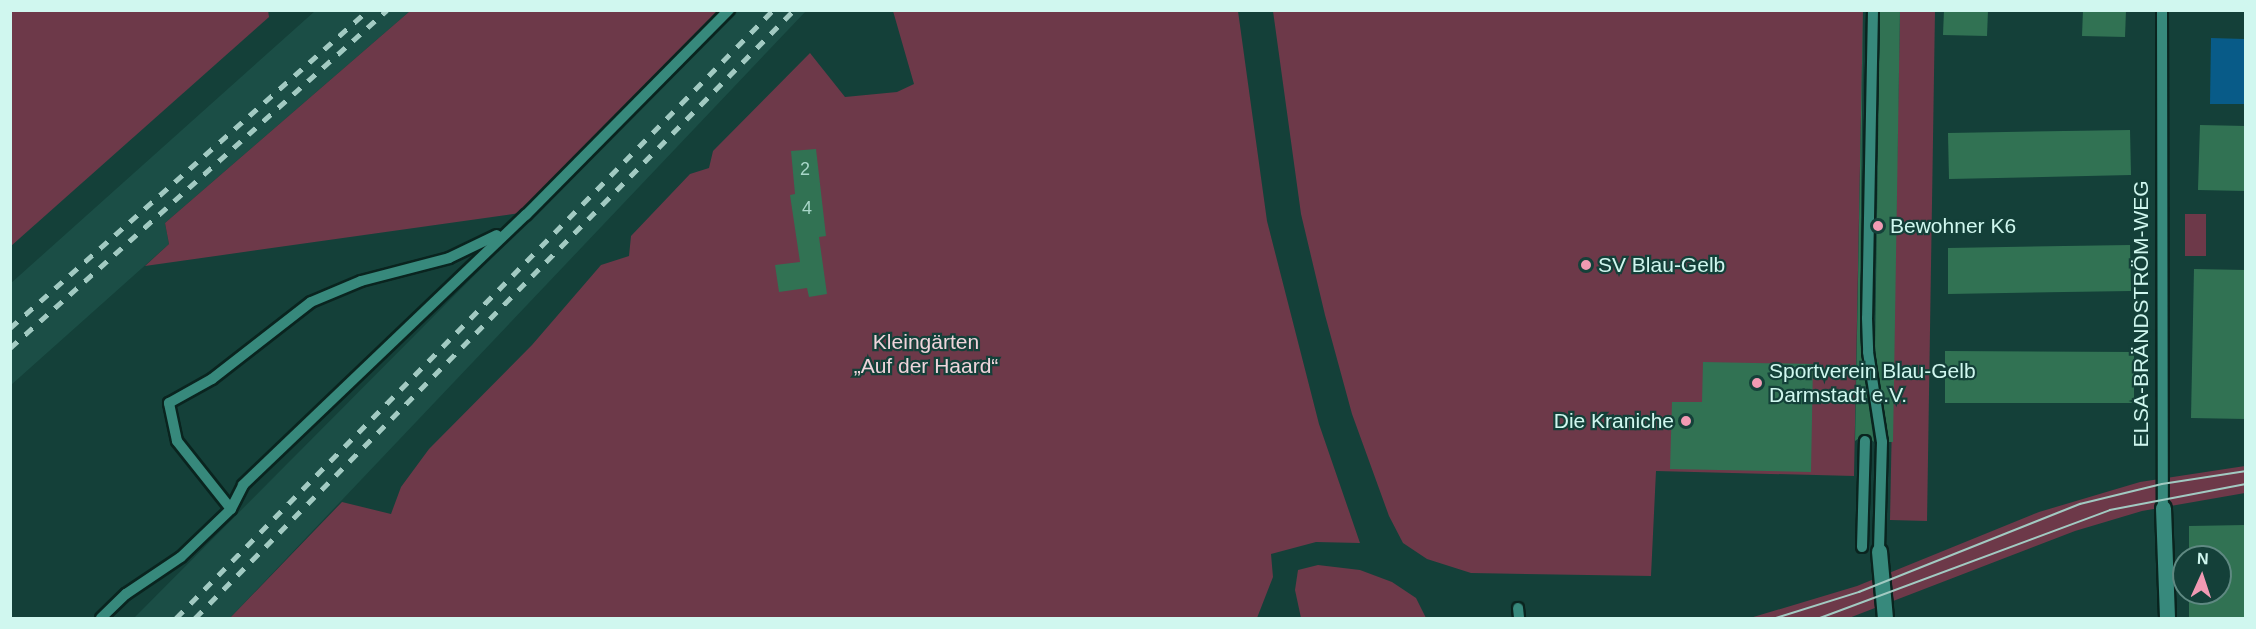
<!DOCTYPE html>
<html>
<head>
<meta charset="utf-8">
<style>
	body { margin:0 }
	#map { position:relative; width:2256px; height:629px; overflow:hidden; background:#144039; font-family:Helvetica,sans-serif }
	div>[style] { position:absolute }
	.built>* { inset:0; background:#1b4e46 }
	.green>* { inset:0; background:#6d3949 }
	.water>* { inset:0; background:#085b88 }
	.building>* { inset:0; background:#317253 }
	.roads { filter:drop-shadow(2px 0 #0a241f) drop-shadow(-2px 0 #0a241f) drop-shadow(0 2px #0a241f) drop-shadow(0 -2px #0a241f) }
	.service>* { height:10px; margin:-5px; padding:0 5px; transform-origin:5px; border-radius:5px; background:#37897c }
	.minor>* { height:15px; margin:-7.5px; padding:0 7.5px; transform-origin:7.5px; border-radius:7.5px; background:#37897c }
	.tram>* { height:1.5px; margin:-0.75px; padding:0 0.75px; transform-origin:0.75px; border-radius:0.75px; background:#a2cac2 }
	.rail>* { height:4.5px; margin-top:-2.25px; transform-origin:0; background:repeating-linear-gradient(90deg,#a2cac2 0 10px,transparent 0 20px) }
	.dots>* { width:16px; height:16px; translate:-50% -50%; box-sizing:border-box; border:3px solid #144039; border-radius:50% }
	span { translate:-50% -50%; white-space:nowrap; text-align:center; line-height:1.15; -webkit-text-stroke:4.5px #144039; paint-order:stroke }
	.number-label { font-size:18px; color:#a8d6c8 }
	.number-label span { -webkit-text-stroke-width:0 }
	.poi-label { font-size:21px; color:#d0f7ef }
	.left { translate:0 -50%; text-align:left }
	.right { translate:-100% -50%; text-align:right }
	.street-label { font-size:21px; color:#d0f7ef }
	.park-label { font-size:21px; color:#efd4db }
	.frame { position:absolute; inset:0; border:12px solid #d0f7ef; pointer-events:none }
	.north { position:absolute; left:2172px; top:545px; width:60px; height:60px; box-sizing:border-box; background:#144039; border:2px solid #5f8982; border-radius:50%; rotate:3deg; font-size:16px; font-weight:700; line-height:24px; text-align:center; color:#d0f7ef }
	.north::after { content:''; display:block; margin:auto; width:21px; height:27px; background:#f19ab3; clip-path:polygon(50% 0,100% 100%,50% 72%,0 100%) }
</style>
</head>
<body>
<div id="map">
	<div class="built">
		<i style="clip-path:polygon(315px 11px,410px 11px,165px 223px,169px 244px,11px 385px,10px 284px)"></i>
		<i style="clip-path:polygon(737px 11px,806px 11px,230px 618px,134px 618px)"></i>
	</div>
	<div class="green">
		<i style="clip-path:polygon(11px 10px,268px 10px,269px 17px,11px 246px)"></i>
		<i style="clip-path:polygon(410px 11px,722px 11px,520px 213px,145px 266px,169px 244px,165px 223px)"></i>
		<i style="clip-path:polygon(893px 11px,1238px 11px,1267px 221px,1319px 424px,1360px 543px,1316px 542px,1271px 554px,1273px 577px,1257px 618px,230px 618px,342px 502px,391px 514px,401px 487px,429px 449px,532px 345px,601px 265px,629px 256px,631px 236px,690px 174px,709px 168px,713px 151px,810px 53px,845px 97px,897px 92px,914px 84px)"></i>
		<i style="clip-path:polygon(1273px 11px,1863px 11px,1854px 476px,1656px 471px,1651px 576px,1471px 573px,1427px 559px,1403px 543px,1389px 516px,1352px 414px,1325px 315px,1301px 214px)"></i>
		<i style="clip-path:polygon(1900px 11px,1935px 11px,1927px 521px,1890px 520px)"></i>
		<i style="clip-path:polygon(2185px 214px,2206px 214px,2206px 256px,2185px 256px)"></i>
		<i style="clip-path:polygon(2245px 466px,2245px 493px,2142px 511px,2075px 531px,1849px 618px,1750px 618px,1857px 586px,2039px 512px,2140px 482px)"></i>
		<i style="clip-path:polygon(1318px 565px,1360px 570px,1392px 582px,1416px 598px,1426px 618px,1301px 618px,1295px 590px,1298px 570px)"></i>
	</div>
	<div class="water">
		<i style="clip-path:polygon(2211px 38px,2245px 39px,2245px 104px,2210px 104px)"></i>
	</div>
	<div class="building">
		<i style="clip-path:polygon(1863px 10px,1860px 318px,1861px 353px,1874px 442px,1865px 434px,1855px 441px)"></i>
		<i style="clip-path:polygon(1880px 10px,1900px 10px,1893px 442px,1889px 442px,1875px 351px)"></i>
		<i style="clip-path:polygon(1944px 10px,1988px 10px,1987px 36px,1943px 35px)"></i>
		<i style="clip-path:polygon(2083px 10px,2126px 10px,2125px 37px,2082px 36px)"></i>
		<i style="clip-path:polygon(2200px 125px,2246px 126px,2246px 191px,2198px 190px)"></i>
		<i style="clip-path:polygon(2130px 130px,2131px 175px,1949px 179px,1948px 133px)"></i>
		<i style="clip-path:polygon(816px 149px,826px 236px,819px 237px,827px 294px,809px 297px,807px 288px,779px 292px,775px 265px,800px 262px,790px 195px,795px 194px,791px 151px)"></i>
		<i style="clip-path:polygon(2130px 245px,2131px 291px,1948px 294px,1948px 248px)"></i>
		<i style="clip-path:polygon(2194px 269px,2246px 270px,2246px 419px,2191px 418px)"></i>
		<i style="clip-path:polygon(1945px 351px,2134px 352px,2134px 403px,1945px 403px)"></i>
		<i style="clip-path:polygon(1703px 362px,1813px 364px,1811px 472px,1670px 469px,1672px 402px,1702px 402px)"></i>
		<i style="clip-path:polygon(2246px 525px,2246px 618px,2189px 618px,2189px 593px,2226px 593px,2226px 557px,2189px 557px,2189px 526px)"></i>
	</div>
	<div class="roads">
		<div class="service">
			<i style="left:1873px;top:10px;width:308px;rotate:91.1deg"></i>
			<i style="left:1867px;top:318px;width:34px;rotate:88deg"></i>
			<i style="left:1868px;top:352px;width:91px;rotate:81.2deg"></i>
			<i style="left:1882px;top:442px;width:109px;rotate:91.6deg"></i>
			<i style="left:2162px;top:10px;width:498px;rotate:89.9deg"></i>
			<i style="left:231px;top:509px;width:87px;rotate:-128.5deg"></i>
			<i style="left:177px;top:441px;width:39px;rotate:-102deg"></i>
			<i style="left:169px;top:403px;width:49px;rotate:-29.2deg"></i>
			<i style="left:212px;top:379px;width:125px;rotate:-37.9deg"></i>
			<i style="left:311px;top:302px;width:54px;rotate:-22.8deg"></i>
			<i style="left:361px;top:281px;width:91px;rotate:-14.6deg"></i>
			<i style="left:449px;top:258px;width:53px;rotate:-25.6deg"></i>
			<i style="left:1862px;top:547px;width:106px;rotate:-88.4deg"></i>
			<i style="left:1518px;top:608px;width:10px;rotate:84deg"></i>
			<i style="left:101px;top:618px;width:35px;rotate:-44deg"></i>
			<i style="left:126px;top:594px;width:66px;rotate:-33.9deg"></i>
			<i style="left:181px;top:557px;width:69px;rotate:-43.8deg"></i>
			<i style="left:231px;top:509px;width:27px;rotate:-63deg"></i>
			<i style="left:243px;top:485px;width:391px;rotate:-43.7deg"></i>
			<i style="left:526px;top:215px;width:289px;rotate:-45.3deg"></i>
		</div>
		<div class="minor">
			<i style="left:2163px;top:508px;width:110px;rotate:87.9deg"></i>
			<i style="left:1879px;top:551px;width:67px;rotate:84.9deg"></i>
		</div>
	</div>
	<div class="tram">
		<i style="left:1776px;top:618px;width:87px;rotate:-17.4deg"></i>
		<i style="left:1859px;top:592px;width:238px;rotate:-21.7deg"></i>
		<i style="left:2080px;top:504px;width:84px;rotate:-13.7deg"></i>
		<i style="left:2162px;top:484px;width:85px;rotate:-8.8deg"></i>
		<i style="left:1820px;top:618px;width:309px;rotate:-20.4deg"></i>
		<i style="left:2110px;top:510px;width:138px;rotate:-10.8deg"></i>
	</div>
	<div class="rail">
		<i style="left:10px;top:328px;width:479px;rotate:-41.6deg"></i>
		<i style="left:10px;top:348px;width:506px;rotate:-41.88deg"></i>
		<i style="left:176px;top:618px;width:852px;rotate:-45.52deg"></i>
		<i style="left:195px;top:618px;width:854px;rotate:-45.43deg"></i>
	</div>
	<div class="dots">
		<i style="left:1878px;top:226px;background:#f19ab3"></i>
		<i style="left:1586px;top:265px;background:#f19ab3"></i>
		<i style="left:1757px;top:383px;background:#f19ab3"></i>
		<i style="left:1686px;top:421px;background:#f19ab3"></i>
	</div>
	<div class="number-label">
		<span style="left:805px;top:169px">2</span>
		<span style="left:807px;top:208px">4</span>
	</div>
	<div class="poi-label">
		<span class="left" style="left:1890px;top:226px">Bewohner K6</span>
		<span class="left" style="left:1598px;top:265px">SV Blau-Gelb</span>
		<span class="left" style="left:1769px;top:383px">Sportverein Blau-Gelb<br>Darmstadt e.V.</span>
		<span class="right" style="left:1674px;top:421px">Die Kraniche</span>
	</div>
	<div class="street-label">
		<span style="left:2141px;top:314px;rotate:-90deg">ELSA-BRÄNDSTRÖM-WEG</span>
	</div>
	<div class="park-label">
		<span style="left:926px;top:354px">Kleingärten<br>„Auf der Haard“</span>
	</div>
	<div class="frame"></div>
	<div class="north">N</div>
</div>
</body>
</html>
